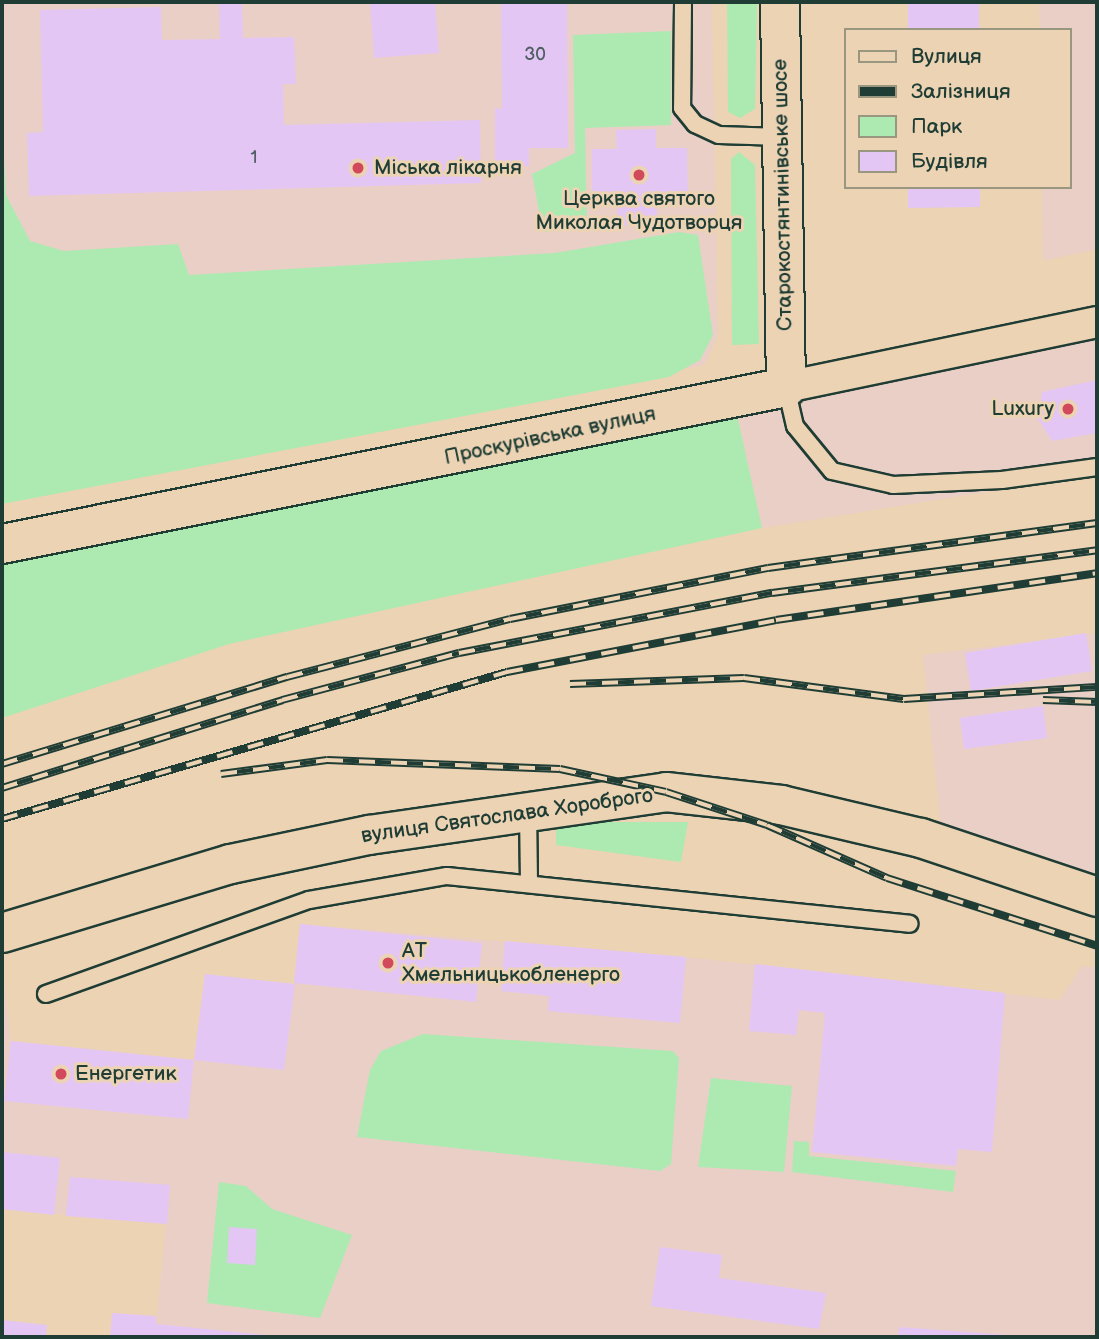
<!DOCTYPE html>
<html>
<head>
<meta charset="utf-8">
<style>
	body { margin:0 }
	#map { position:relative; width:1099px; height:1339px; overflow:hidden; background:#ecd3b4; font-family:"Balsamiq Sans",sans-serif }
	div>[style] { position:absolute }
	.built>* { inset:0; background:#eacfc7 }
	.green>* { inset:0; background:#aceab1 }
	.building>* { inset:0; background:#e4c6f4 }
	.roads { filter:drop-shadow(2px 0 #1f3d34) drop-shadow(-2px 0 #1f3d34) drop-shadow(0 2px #1f3d34) drop-shadow(0 -2px #1f3d34) }
	.service>* { height:16px; margin:-8px; padding:0 8px; transform-origin:8px; border-radius:8px; background:#ecd3b4 }
	.minor>* { height:30px; margin:-15px; padding:0 15px; transform-origin:15px; border-radius:15px; background:#ecd3b4 }
	.secondary>* { height:38px; margin:-19px; padding:0 19px; transform-origin:19px; border-radius:19px; background:#ecd3b4 }
	.primary>* { height:38px; margin:-19px; padding:0 19px; transform-origin:19px; border-radius:19px; background:#ecd3b4 }
	.rail>* { height:8px; margin-top:-4px; transform-origin:0; background:repeating-linear-gradient(90deg,#ecd3b4 0 16px,#1f3d34 0 32px); box-sizing:border-box; border-block:2px solid #1f3d34 }
	.dots>* { width:19px; height:19px; translate:-50% -50%; box-sizing:border-box; border:4px solid #ecd3b4; border-radius:50% }
	span { translate:-50% -50%; white-space:nowrap; text-align:center; line-height:1.15; -webkit-text-stroke:6px #ecd3b4; paint-order:stroke }
	.number-label { font-size:18px; color:#505f64 }
	.number-label span { -webkit-text-stroke-width:0 }
	.poi-label { font-size:21px; color:#1f3d34 }
	.left { translate:0 -50%; text-align:left }
	.right { translate:-100% -50%; text-align:right }
	.street-label { font-size:21px; color:#1f3d34 }
	.frame { position:absolute; inset:0; border:4px solid #1f3d34; pointer-events:none }
	.legend { position:absolute; left:844px; top:28px; width:228px; height:161px; box-sizing:border-box; background:#ecd3b4; border:2px solid #9a9781; margin:0; padding:9px 12px; list-style:none; font-size:21px; color:#1f3d34 }
	.legend li { display:flex; align-items:center; gap:14px; height:35px }
	.legend b { width:35px; border:2px solid #9a9781 }
</style>
</head>
<body>
<div id="map">
	<div class="built">
		<i style="clip-path:polygon(2px 2px,712px 2px,718px 335px,704px 365px,2px 503px)"></i>
		<i style="clip-path:polygon(1039px 2px,1097px 2px,1097px 249px,1043px 261px,1042px 187px,1069px 187px,1069px 30px,1040px 30px)"></i>
		<i style="clip-path:polygon(1097px 339px,1097px 474px,762px 528px,737px 415px)"></i>
		<i style="clip-path:polygon(1097px 633px,1097px 880px,941px 827px,923px 655px)"></i>
		<i style="clip-path:polygon(300px 924px,686px 957px,1060px 1000px,1082px 966px,1097px 968px,1097px 1337px,155px 1337px,166px 1224px,2px 1209px,2px 969px,11px 1041px,194px 1060px,205px 974px,294px 984px)"></i>
	</div>
	<div class="green">
		<i style="clip-path:polygon(727px 2px,757px 2px,755px 109px,740px 118px,728px 112px)"></i>
		<i style="clip-path:polygon(671px 31px,671px 125px,585px 128px,587px 229px,543px 232px,532px 174px,575px 153px,573px 35px)"></i>
		<i style="clip-path:polygon(2px 120px,6px 195px,30px 241px,64px 251px,178px 244px,189px 275px,555px 253px,679px 232px,698px 235px,713px 335px,700px 360px,669px 377px,2px 504px)"></i>
		<i style="clip-path:polygon(739px 152px,755px 165px,759px 344px,732px 345px,731px 159px)"></i>
		<i style="clip-path:polygon(737px 415px,762px 528px,229px 644px,2px 718px,2px 559px)"></i>
		<i style="clip-path:polygon(556px 822px,688px 822px,681px 862px,556px 845px)"></i>
		<i style="clip-path:polygon(423px 1034px,673px 1051px,679px 1058px,671px 1164px,660px 1171px,357px 1137px,370px 1070px,381px 1051px)"></i>
		<i style="clip-path:polygon(711px 1078px,792px 1086px,784px 1172px,698px 1167px)"></i>
		<i style="clip-path:polygon(794px 1141px,809px 1142px,809px 1156px,956px 1171px,953px 1192px,792px 1172px)"></i>
		<i style="clip-path:polygon(219px 1182px,246px 1186px,272px 1209px,352px 1235px,320px 1318px,207px 1303px)"></i>
	</div>
	<div class="building">
		<i style="clip-path:polygon(219px 2px,242px 2px,243px 38px,294px 37px,296px 84px,283px 84px,284px 125px,480px 120px,481px 183px,29px 196px,27px 133px,43px 132px,40px 10px,161px 7px,162px 40px,220px 39px)"></i>
		<i style="clip-path:polygon(370px 2px,435px 2px,439px 53px,374px 58px)"></i>
		<i style="clip-path:polygon(501px 2px,567px 2px,568px 148px,529px 148px,529px 166px,495px 166px,495px 108px,502px 109px)"></i>
		<i style="clip-path:polygon(908px 2px,979px 2px,979px 30px,908px 30px)"></i>
		<i style="clip-path:polygon(656px 129px,656px 148px,687px 148px,688px 205px,657px 206px,657px 225px,618px 225px,617px 206px,592px 207px,592px 149px,617px 149px,616px 130px)"></i>
		<i style="clip-path:polygon(908px 187px,980px 187px,980px 207px,908px 208px)"></i>
		<i style="clip-path:polygon(1097px 380px,1097px 433px,1052px 441px,1038px 419px,1042px 392px)"></i>
		<i style="clip-path:polygon(1086px 633px,1092px 671px,971px 691px,965px 653px)"></i>
		<i style="clip-path:polygon(1043px 706px,1047px 738px,964px 749px,960px 718px)"></i>
		<i style="clip-path:polygon(300px 924px,482px 943px,476px 1002px,294px 983px)"></i>
		<i style="clip-path:polygon(505px 941px,686px 957px,680px 1023px,548px 1011px,549px 996px,501px 991px)"></i>
		<i style="clip-path:polygon(755px 964px,1005px 993px,992px 1152px,958px 1149px,956px 1166px,812px 1152px,825px 1013px,799px 1010px,796px 1035px,749px 1031px)"></i>
		<i style="clip-path:polygon(205px 974px,295px 984px,284px 1070px,194px 1060px)"></i>
		<i style="clip-path:polygon(11px 1041px,194px 1060px,188px 1119px,4px 1101px)"></i>
		<i style="clip-path:polygon(2px 1152px,60px 1158px,54px 1215px,2px 1209px)"></i>
		<i style="clip-path:polygon(70px 1177px,170px 1185px,167px 1224px,66px 1216px)"></i>
		<i style="clip-path:polygon(229px 1227px,257px 1229px,255px 1265px,227px 1263px)"></i>
		<i style="clip-path:polygon(660px 1247px,722px 1255px,719px 1278px,826px 1293px,819px 1329px,651px 1306px)"></i>
		<i style="clip-path:polygon(112px 1313px,156px 1316px,156px 1324px,286px 1337px,110px 1337px)"></i>
		<i style="clip-path:polygon(2px 1320px,47px 1325px,46px 1337px,2px 1337px)"></i>
		<i style="clip-path:polygon(899px 1327px,1008px 1335px,1007px 1337px,898px 1337px)"></i>
	</div>
	<div class="roads">
		<div class="service">
			<i style="left:683px;top:2px;width:106px;rotate:90.5deg"></i>
			<i style="left:682px;top:108px;width:21px;rotate:51deg"></i>
			<i style="left:695px;top:124px;width:26px;rotate:25deg"></i>
			<i style="left:719px;top:135px;width:63px;rotate:1.8deg"></i>
			<i style="left:786px;top:387px;width:40px;rotate:77deg"></i>
			<i style="left:795px;top:426px;width:58px;rotate:50.6deg"></i>
			<i style="left:832px;top:471px;width:63px;rotate:12.9deg"></i>
			<i style="left:893px;top:485px;width:109px;rotate:-2.6deg"></i>
			<i style="left:1002px;top:480px;width:96px;rotate:-7.8deg"></i>
			<i style="left:528px;top:810px;width:71px;rotate:89.2deg"></i>
			<i style="left:46px;top:994px;width:279px;rotate:-19.7deg"></i>
			<i style="left:309px;top:900px;width:140px;rotate:-9.9deg"></i>
			<i style="left:447px;top:876px;width:465px;rotate:5.9deg"></i>
		</div>
		<div class="minor">
			<i style="left:786px;top:387px;width:318px;rotate:-11.8deg"></i>
		</div>
		<div class="secondary">
			<i style="left:2px;top:933px;width:239px;rotate:-16.8deg"></i>
			<i style="left:231px;top:864px;width:141px;rotate:-11.9deg"></i>
			<i style="left:369px;top:835px;width:300px;rotate:-8.2deg"></i>
			<i style="left:666px;top:792px;width:116px;rotate:6.4deg"></i>
			<i style="left:781px;top:805px;width:144px;rotate:13.3deg"></i>
			<i style="left:921px;top:838px;width:186px;rotate:18.5deg"></i>
		</div>
		<div class="primary">
			<i style="left:2px;top:544px;width:800px;rotate:-11.32deg"></i>
			<i style="left:786px;top:387px;width:385px;rotate:-90.9deg"></i>
		</div>
	</div>
	<div class="rail">
		<i style="left:570px;top:684px;width:174px;rotate:-2deg"></i>
		<i style="left:744px;top:678px;width:161px;rotate:7.5deg"></i>
		<i style="left:904px;top:699px;width:193px;rotate:-3.6deg"></i>
		<i style="left:1043px;top:700px;width:54px;rotate:2.1deg"></i>
		<i style="left:2px;top:764px;width:298px;rotate:-17deg"></i>
		<i style="left:287px;top:677px;width:230px;rotate:-14.6deg"></i>
		<i style="left:510px;top:619px;width:263px;rotate:-11.2deg"></i>
		<i style="left:768px;top:568px;width:332px;rotate:-7.8deg"></i>
		<i style="left:221px;top:774px;width:107px;rotate:-7.5deg"></i>
		<i style="left:327px;top:760px;width:233px;rotate:2.2deg"></i>
		<i style="left:560px;top:769px;width:108px;rotate:12.2deg"></i>
		<i style="left:666px;top:792px;width:106px;rotate:18.1deg"></i>
		<i style="left:767px;top:825px;width:131px;rotate:23.8deg"></i>
		<i style="left:887px;top:878px;width:221px;rotate:17.9deg"></i>
		<i style="left:2px;top:788px;width:294px;rotate:-17.4deg"></i>
		<i style="left:282px;top:700px;width:183px;rotate:-14.9deg"></i>
		<i style="left:459px;top:653px;width:319px;rotate:-10.9deg"></i>
		<i style="left:772px;top:593px;width:328px;rotate:-7.5deg"></i>
		<i style="left:2px;top:819px;width:526px;rotate:-16.23deg"></i>
		<i style="left:507px;top:672px;width:274px;rotate:-10.9deg"></i>
		<i style="left:776px;top:620px;width:324px;rotate:-8.3deg"></i>
	</div>
	<div class="dots">
		<i style="left:358px;top:168px;background:#d1495b"></i>
		<i style="left:639px;top:175px;background:#d1495b"></i>
		<i style="left:1068px;top:409px;background:#d1495b"></i>
		<i style="left:388px;top:963px;background:#d1495b"></i>
		<i style="left:61px;top:1074px;background:#d1495b"></i>
	</div>
	<div class="number-label">
		<span style="left:535px;top:55px">30</span>
		<span style="left:254px;top:158px">1</span>
	</div>
	<div class="poi-label">
		<span class="left" style="left:374px;top:168px">Міська лікарня</span>
		<span style="left:639px;top:211px">Церква святого<br>Миколая Чудотворця</span>
		<span class="right" style="left:1054px;top:409px">Luxury</span>
		<span class="left" style="left:402px;top:963px">АТ<br>Хмельницькобленерго</span>
		<span class="left" style="left:75px;top:1074px">Енергетик</span>
	</div>
	<div class="street-label">
		<span style="left:783px;top:195px;rotate:-91deg">Старокостянтинівське шосе</span>
		<span style="left:550px;top:436px;rotate:-12deg">Проскурівська вулиця</span>
		<span style="left:507px;top:816px;rotate:-8deg">вулиця Святослава Хороброго</span>
	</div>
	<div class="frame"></div>
	<ul class="legend">
	<li><b style="height:9px;background:#ecd3b4"></b>Вулиця</li>
	<li><b style="height:9px;background:#1f3d34"></b>Залізниця</li>
	<li><b style="height:19px;background:#aceab1"></b>Парк</li>
	<li><b style="height:19px;background:#e4c6f4"></b>Будівля</li>
	</ul>
</div>
</body>
</html>
